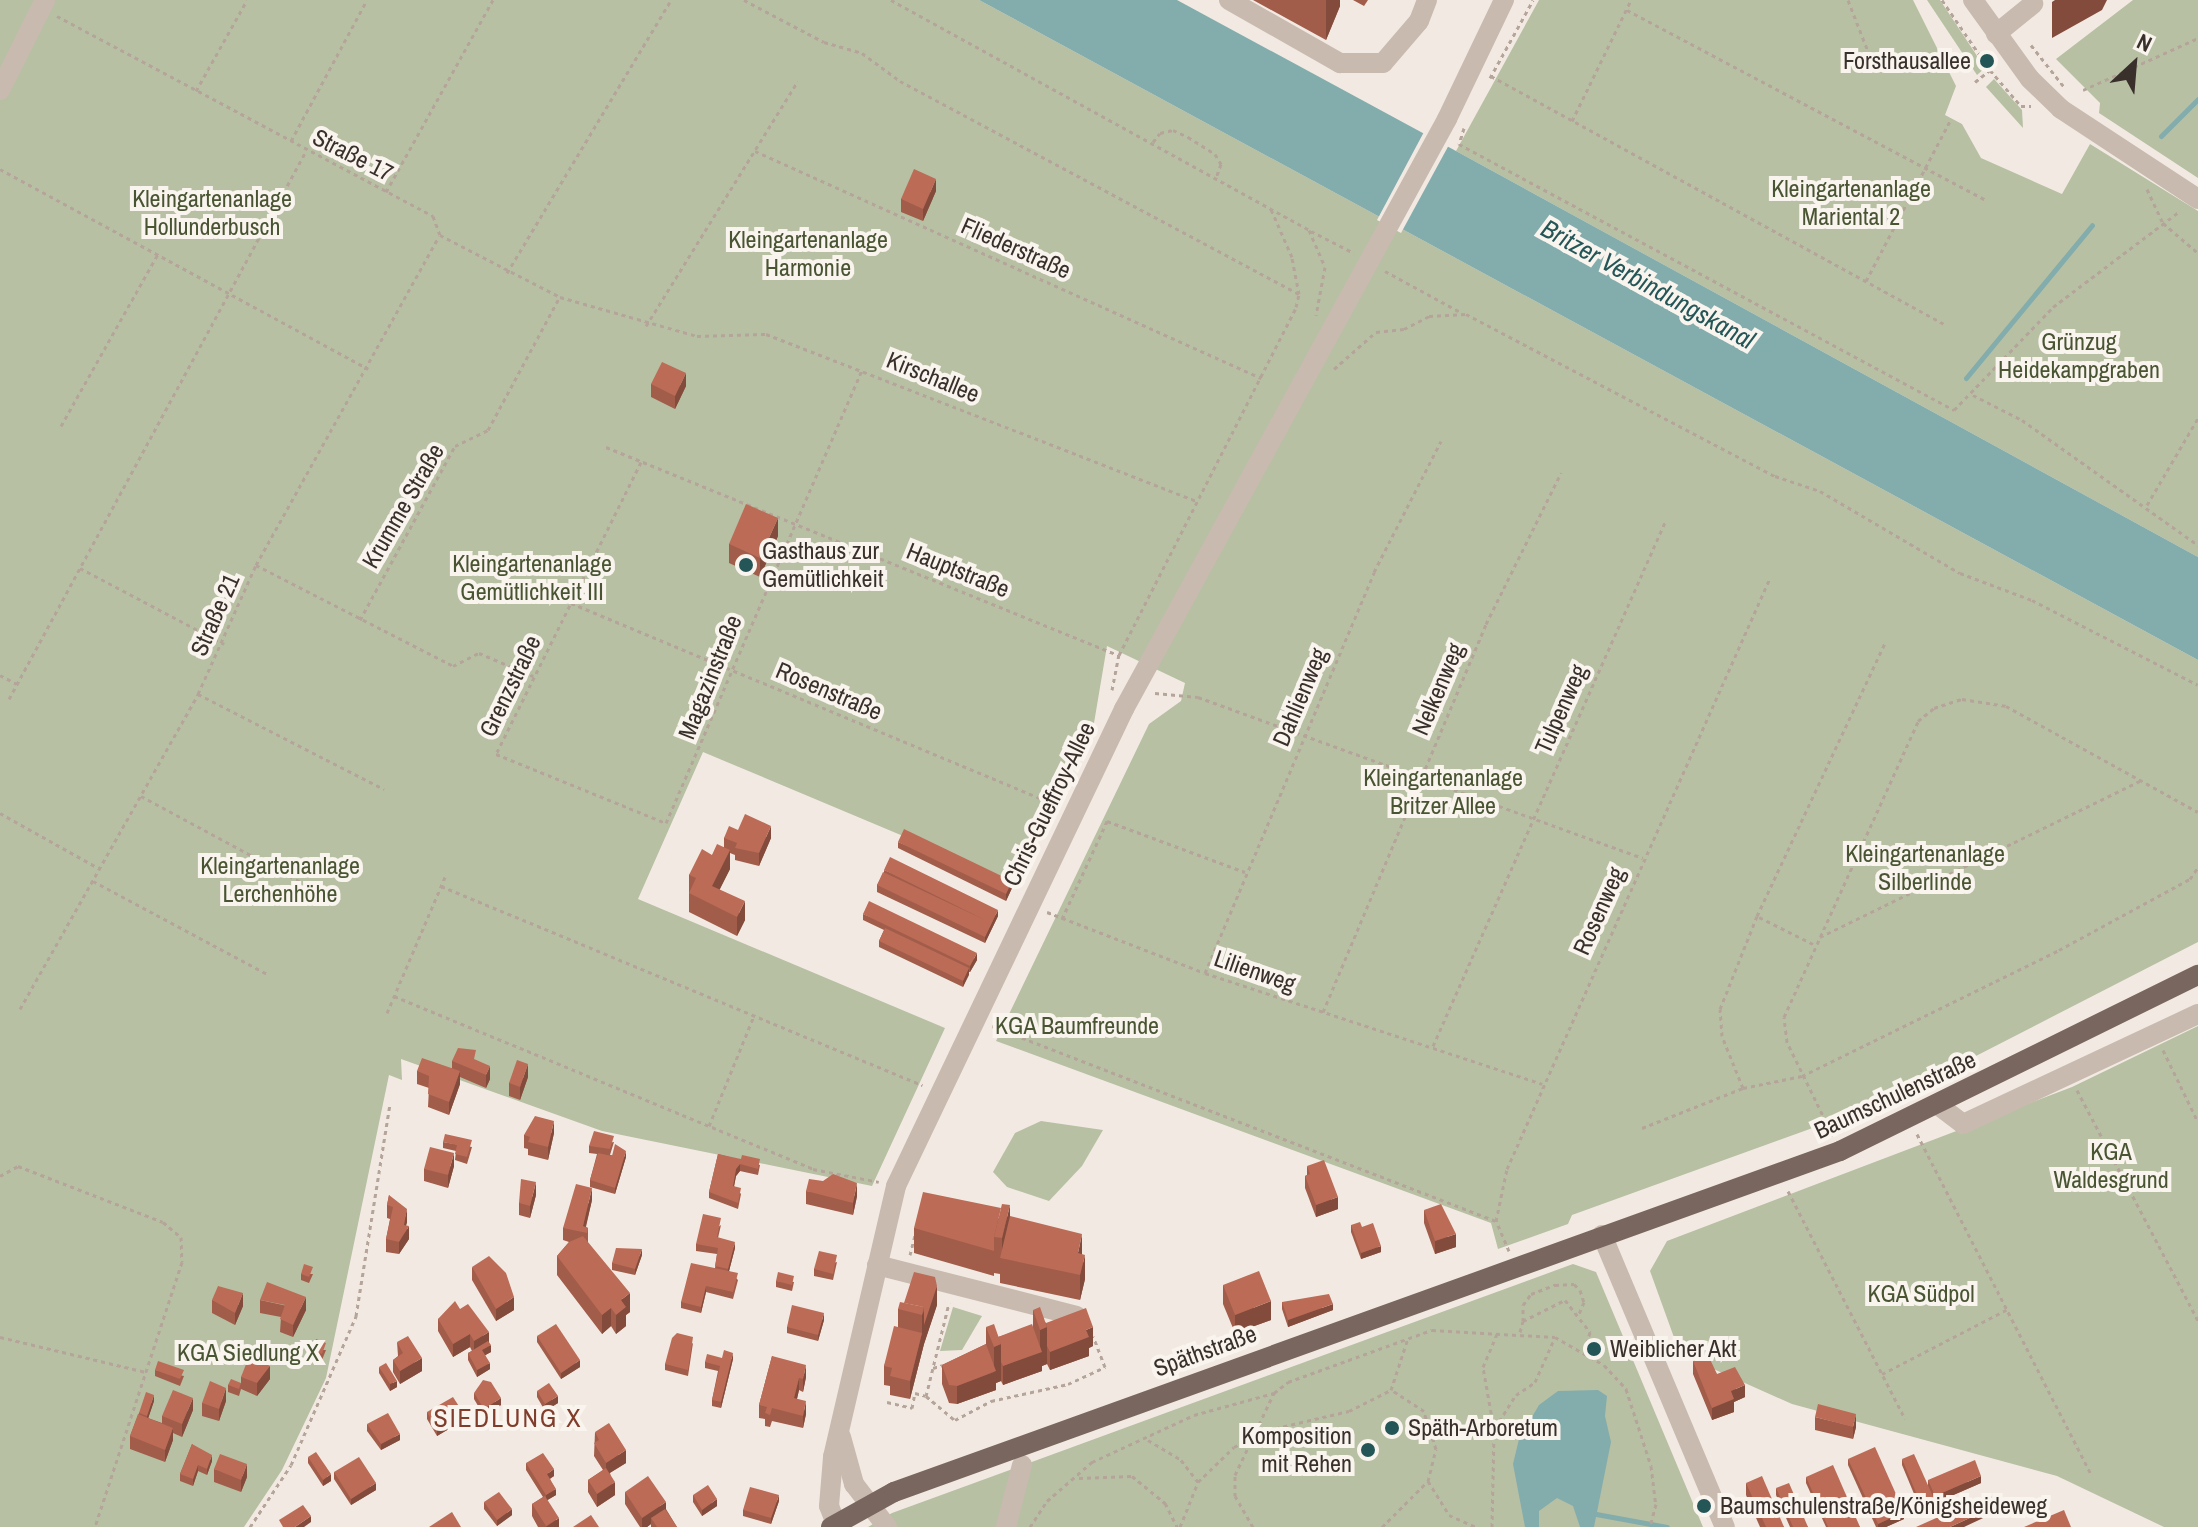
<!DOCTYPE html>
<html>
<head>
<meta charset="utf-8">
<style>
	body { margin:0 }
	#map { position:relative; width:2198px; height:1527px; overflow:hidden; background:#f2eae2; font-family:"Archivo Narrow",sans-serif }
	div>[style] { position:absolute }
	.green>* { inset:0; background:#b7c0a3 }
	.water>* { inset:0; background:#83acad }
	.pier>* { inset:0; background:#f2eae2 }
	.stream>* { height:5px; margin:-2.5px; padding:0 2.5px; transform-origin:2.5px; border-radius:2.5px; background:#83acad }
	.path>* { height:3px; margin-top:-1.5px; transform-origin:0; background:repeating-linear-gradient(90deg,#b5a499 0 4px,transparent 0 8px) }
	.minor>* { height:20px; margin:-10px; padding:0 10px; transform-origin:10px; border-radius:10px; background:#c9baaf }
	.major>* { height:20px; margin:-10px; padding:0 10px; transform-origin:10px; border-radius:10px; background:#79675f }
	.wall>* { inset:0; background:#a15c4a }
	.shaded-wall>* { inset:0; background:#834b3c }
	.building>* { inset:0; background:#bb6b56 }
	.dots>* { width:22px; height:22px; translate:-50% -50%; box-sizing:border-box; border:4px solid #f9f4ee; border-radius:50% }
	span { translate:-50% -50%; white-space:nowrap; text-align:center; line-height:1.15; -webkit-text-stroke:8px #f9f4ee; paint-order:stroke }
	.poi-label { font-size:24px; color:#39302c }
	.right { translate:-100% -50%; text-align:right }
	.left { translate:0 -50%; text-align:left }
	.street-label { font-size:24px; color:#39302c }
	.park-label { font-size:24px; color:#495532 }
	.water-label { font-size:26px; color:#255657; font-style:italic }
	.neighbourhood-label { font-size:26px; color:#813d2c; letter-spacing:2px }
	.north { position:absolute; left:2094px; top:24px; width:80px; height:80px; -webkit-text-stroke:6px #f9f4ee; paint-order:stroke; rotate:26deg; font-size:22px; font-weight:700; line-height:32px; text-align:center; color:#39302c }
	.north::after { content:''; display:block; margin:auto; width:28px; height:36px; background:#39302c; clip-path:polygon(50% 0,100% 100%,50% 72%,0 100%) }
</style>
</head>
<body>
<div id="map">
	<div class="green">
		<i style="clip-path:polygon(0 0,979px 0,2198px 660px,2198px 942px,1890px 1100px,1572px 1215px,1568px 1224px,1498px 1249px,1491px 1223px,996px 1041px,1149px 724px,1181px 701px,1185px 683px,1107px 646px,1094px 723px,1015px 883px,703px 752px,638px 899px,945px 1028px,872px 1186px,602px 1131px,401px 1059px,402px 1080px,389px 1075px,326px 1378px,282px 1470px,244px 1527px,0 1527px)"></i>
		<i style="clip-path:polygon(1539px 0,1913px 0,1956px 86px,1945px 115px,1962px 124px,1981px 158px,2062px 194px,2090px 144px,2198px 211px,2198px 557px,1456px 151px)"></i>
		<i style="clip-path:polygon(1927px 0,1940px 0,1985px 68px,1977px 75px)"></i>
		<i style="clip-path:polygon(2133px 0,2198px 0,2198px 178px,2099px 113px,2100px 103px,2056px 59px)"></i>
		<i style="clip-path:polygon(1994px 79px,2022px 110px,2023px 128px,1986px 87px)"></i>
		<i style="clip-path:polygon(2198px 1026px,2198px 1527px,2164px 1527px,2057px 1476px,1792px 1404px,1680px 1354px,1650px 1271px,1667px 1241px,2072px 1087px)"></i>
		<i style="clip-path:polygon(1041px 1121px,1103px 1130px,1082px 1166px,1049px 1201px,1007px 1187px,993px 1172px,1015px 1133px)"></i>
		<i style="clip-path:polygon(1573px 1264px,1596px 1272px,1703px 1527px,868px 1527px,892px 1513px)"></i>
		<i style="clip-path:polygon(953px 1307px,982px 1316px,962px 1350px,940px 1351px)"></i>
	</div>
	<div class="water">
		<i style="clip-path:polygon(979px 0,1177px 0,1456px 151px,2198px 557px,2198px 660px)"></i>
		<i style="clip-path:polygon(1598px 1390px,1607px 1396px,1605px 1416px,1611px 1442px,1594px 1527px,1580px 1527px,1573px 1506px,1557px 1498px,1539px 1511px,1539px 1527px,1525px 1527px,1513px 1464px,1519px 1439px,1539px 1405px,1558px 1391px)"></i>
	</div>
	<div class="pier">
		<i style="clip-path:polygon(1425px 130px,1450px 143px,1401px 233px,1377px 220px)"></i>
	</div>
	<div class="stream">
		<i style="left:2161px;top:136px;width:52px;rotate:-45deg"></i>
		<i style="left:1966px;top:378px;width:198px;rotate:-50.5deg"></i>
		<i style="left:1596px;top:1514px;width:72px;rotate:10.4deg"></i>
	</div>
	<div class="path">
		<i style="left:744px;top:0;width:90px;rotate:27.7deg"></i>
		<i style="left:824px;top:42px;width:40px;rotate:16deg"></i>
		<i style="left:862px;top:53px;width:47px;rotate:36.4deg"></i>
		<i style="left:900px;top:81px;width:452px;rotate:28.1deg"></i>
		<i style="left:891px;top:0;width:477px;rotate:28.8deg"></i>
		<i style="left:1309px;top:230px;width:40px;rotate:66.6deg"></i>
		<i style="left:1325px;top:267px;width:49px;rotate:100.6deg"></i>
		<i style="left:1848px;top:0;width:69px;rotate:68.7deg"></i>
		<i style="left:1942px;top:0;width:85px;rotate:55.6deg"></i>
		<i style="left:1990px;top:70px;width:48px;rotate:49.3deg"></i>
		<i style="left:2021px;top:106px;width:10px"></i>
		<i style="left:1627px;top:10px;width:408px;rotate:27.9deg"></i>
		<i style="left:57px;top:16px;width:426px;rotate:28deg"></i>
		<i style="left:433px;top:216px;width:20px;rotate:70deg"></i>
		<i style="left:440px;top:235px;width:135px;rotate:27.3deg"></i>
		<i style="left:560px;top:297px;width:142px;rotate:15.9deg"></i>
		<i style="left:697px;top:336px;width:69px;rotate:-1.7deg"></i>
		<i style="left:766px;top:334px;width:462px;rotate:21.2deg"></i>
		<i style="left:2031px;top:45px;width:55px;rotate:51.7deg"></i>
		<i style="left:1491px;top:76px;width:516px;rotate:28.7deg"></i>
		<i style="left:1490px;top:78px;width:89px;rotate:-61.1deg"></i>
		<i style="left:1975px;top:82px;width:19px;rotate:-39deg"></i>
		<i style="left:1990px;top:70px;width:9px;rotate:-108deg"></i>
		<i style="left:2083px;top:90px;width:126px;rotate:-24.3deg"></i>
		<i style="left:196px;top:91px;width:104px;rotate:-60.7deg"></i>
		<i style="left:1572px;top:121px;width:135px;rotate:-64deg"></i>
		<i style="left:1464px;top:128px;width:17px;rotate:107deg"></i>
		<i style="left:1459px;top:144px;width:562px;rotate:28.25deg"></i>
		<i style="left:1954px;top:410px;width:143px;rotate:-46.1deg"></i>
		<i style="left:2053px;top:307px;width:159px;rotate:-37.1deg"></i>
		<i style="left:291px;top:141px;width:160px;rotate:-61.7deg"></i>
		<i style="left:1153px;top:142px;width:11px;rotate:-52deg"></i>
		<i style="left:1160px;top:133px;width:13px;rotate:-13deg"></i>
		<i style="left:1173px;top:130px;width:17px;rotate:25deg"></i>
		<i style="left:1188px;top:137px;width:32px;rotate:32deg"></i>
		<i style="left:1215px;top:154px;width:12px;rotate:59deg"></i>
		<i style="left:1221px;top:164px;width:15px;rotate:110deg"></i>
		<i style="left:755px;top:151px;width:555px;rotate:24.16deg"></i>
		<i style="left:0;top:169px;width:419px;rotate:28.5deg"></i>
		<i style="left:2147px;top:189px;width:38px;rotate:65deg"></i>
		<i style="left:2163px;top:223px;width:46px;rotate:40.6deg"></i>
		<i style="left:386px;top:192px;width:220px;rotate:-60.9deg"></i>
		<i style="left:1311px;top:231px;width:48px;rotate:27.1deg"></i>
		<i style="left:1385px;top:271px;width:88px;rotate:28.6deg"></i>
		<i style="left:507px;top:273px;width:316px;rotate:-59deg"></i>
		<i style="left:1866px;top:281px;width:183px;rotate:-62.3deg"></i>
		<i style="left:646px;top:326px;width:288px;rotate:-58.2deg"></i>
		<i style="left:1334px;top:369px;width:56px;rotate:-41.4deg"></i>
		<i style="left:1376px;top:332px;width:28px;rotate:-6deg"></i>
		<i style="left:1404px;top:329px;width:28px;rotate:-27deg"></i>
		<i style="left:1429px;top:316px;width:37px;rotate:-3deg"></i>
		<i style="left:1466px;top:314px;width:349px;rotate:27.7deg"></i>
		<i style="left:1775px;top:476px;width:47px;rotate:18.4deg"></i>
		<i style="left:1820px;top:491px;width:162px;rotate:30.4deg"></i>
		<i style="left:1960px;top:573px;width:77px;rotate:20.6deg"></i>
		<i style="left:2032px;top:600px;width:186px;rotate:27.1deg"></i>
		<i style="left:1973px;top:395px;width:55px;rotate:27deg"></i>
		<i style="left:2022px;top:420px;width:216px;rotate:35.4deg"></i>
		<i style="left:61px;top:426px;width:197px;rotate:-60.6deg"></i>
		<i style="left:606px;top:447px;width:553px;rotate:22.11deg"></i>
		<i style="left:641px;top:462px;width:326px;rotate:116.4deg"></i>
		<i style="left:496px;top:754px;width:183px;rotate:22.1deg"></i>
		<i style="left:666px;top:823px;width:495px;rotate:-66.6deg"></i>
		<i style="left:2147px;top:505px;width:101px;rotate:-59.6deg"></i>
		<i style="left:256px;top:565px;width:221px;rotate:27.1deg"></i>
		<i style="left:453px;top:666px;width:29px;rotate:-27deg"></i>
		<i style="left:479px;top:653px;width:59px;rotate:23.1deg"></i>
		<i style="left:80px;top:568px;width:163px;rotate:27.8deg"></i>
		<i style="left:571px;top:603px;width:529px;rotate:22.59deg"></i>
		<i style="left:360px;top:620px;width:198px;rotate:-61.4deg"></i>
		<i style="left:455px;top:446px;width:37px;rotate:-26deg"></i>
		<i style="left:488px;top:430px;width:150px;rotate:-61.7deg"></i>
		<i style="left:0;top:675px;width:19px;rotate:28deg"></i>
		<i style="left:1112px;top:690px;width:36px;rotate:-79deg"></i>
		<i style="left:1119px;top:655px;width:390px;rotate:-63deg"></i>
		<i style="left:1296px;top:307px;width:13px;rotate:-77deg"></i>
		<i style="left:1299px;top:294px;width:38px;rotate:-101deg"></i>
		<i style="left:1292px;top:257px;width:55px;rotate:-113.7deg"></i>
		<i style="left:1155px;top:693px;width:43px;rotate:5.3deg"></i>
		<i style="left:1198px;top:697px;width:473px;rotate:19.9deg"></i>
		<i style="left:198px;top:694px;width:209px;rotate:27.1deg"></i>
		<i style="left:9px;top:699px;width:623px;rotate:-61.54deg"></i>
		<i style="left:141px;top:796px;width:196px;rotate:28.3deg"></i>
		<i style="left:0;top:813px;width:115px;rotate:29.2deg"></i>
		<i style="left:93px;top:881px;width:197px;rotate:28.1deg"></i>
		<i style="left:441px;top:886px;width:521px;rotate:22.48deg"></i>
		<i style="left:1047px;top:912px;width:169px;rotate:21.1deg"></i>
		<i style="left:1205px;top:973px;width:355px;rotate:18.2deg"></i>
		<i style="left:1062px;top:919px;width:108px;rotate:-65.3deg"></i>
		<i style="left:1107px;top:821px;width:147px;rotate:20.3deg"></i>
		<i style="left:1820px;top:937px;width:356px;rotate:-26deg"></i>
		<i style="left:1813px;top:944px;width:63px;rotate:-153.4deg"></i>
		<i style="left:1757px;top:916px;width:302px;rotate:-64.9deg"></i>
		<i style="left:1205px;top:973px;width:435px;rotate:-67.1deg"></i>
		<i style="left:1374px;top:572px;width:147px;rotate:-62.9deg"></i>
		<i style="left:394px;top:996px;width:453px;rotate:22.4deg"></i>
		<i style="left:813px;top:1169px;width:67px;rotate:11.1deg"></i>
		<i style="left:20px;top:1009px;width:362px;rotate:-60.5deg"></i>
		<i style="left:198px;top:694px;width:141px;rotate:-65.8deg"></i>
		<i style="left:256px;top:565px;width:376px;rotate:-60.9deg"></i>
		<i style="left:1323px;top:1012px;width:421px;rotate:-67.2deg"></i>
		<i style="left:1486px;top:624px;width:169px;rotate:-63.6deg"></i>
		<i style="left:387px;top:1013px;width:148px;rotate:-66.9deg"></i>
		<i style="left:992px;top:1026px;width:540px;rotate:21.15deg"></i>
		<i style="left:1433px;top:1046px;width:575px;rotate:-66.11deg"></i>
		<i style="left:2163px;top:1050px;width:80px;rotate:64.1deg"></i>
		<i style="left:1743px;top:1088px;width:56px;rotate:-112deg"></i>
		<i style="left:1722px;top:1036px;width:27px;rotate:-94deg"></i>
		<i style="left:1720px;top:1009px;width:100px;rotate:-68.3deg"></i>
		<i style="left:2077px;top:1090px;width:260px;rotate:62.3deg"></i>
		<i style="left:709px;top:1126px;width:117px;rotate:-67.8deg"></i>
		<i style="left:1642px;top:1128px;width:109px;rotate:-21.6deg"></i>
		<i style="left:1743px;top:1088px;width:60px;rotate:-11.5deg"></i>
		<i style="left:1802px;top:1076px;width:286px;rotate:-26.1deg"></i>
		<i style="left:2059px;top:950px;width:149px;rotate:-28.5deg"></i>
		<i style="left:2190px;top:879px;width:14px;rotate:-56deg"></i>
		<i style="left:1917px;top:1134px;width:384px;rotate:62.9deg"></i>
		<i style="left:1833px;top:1136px;width:105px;rotate:-116.1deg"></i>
		<i style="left:1787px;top:1042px;width:25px;rotate:-97deg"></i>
		<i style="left:1784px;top:1017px;width:325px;rotate:-65.6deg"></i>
		<i style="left:1918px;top:721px;width:21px;rotate:-39deg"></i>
		<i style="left:1934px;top:708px;width:29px;rotate:-18deg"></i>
		<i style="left:1962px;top:699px;width:45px;rotate:9deg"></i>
		<i style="left:2006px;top:706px;width:219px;rotate:28.9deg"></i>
		<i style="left:0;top:1176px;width:21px;rotate:-29deg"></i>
		<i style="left:18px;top:1166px;width:155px;rotate:21.1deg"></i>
		<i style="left:163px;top:1222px;width:23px;rotate:40deg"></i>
		<i style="left:181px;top:1237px;width:25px;rotate:88deg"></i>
		<i style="left:182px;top:1262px;width:279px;rotate:108.2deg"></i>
		<i style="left:1788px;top:1191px;width:256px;rotate:62.8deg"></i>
		<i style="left:1509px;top:1251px;width:33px;rotate:-113deg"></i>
		<i style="left:1496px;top:1221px;width:53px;rotate:-78.1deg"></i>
		<i style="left:1507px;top:1169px;width:647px;rotate:-66.01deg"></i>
		<i style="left:910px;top:1255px;width:21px;rotate:-76deg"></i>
		<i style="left:1523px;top:1321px;width:16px;rotate:-90deg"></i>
		<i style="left:1523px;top:1305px;width:14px;rotate:-54deg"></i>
		<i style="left:1531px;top:1294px;width:26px;rotate:-21deg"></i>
		<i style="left:1555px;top:1285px;width:19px;rotate:-3deg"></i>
		<i style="left:1574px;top:1284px;width:8px;rotate:45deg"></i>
		<i style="left:1580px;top:1290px;width:13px;rotate:72deg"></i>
		<i style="left:1584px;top:1302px;width:15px;rotate:113deg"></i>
		<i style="left:1520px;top:1332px;width:11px;rotate:-75deg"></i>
		<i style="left:1523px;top:1321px;width:47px;rotate:-26.6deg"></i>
		<i style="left:1565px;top:1300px;width:41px;rotate:52deg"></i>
		<i style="left:1590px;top:1332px;width:19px;rotate:106deg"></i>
		<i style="left:0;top:1337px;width:150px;rotate:13.5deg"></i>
		<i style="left:933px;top:1368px;width:10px;rotate:-17deg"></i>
		<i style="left:1882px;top:1374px;width:140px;rotate:-27.3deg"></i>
		<i style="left:926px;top:1396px;width:96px;rotate:-76.1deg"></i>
		<i style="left:887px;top:1402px;width:26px;rotate:13deg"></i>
		<i style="left:912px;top:1408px;width:15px;rotate:-79deg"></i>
		<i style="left:915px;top:1393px;width:11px;rotate:15deg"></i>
		<i style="left:926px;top:1396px;width:38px;rotate:40deg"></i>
		<i style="left:955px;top:1420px;width:41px;rotate:-27.8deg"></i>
		<i style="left:991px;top:1401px;width:79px;rotate:-12.4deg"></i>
		<i style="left:1068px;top:1384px;width:41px;rotate:-24.7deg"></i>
		<i style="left:1105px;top:1367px;width:33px;rotate:-111deg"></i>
		<i style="left:1495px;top:1428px;width:39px;rotate:-58deg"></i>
		<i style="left:1516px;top:1395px;width:23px;rotate:-34deg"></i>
		<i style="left:1535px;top:1382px;width:49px;rotate:-66deg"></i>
		<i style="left:1148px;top:1440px;width:39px;rotate:31deg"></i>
		<i style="left:1181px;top:1460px;width:28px;rotate:52deg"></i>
		<i style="left:1079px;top:1478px;width:53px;rotate:-2.2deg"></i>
		<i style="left:1132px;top:1476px;width:43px;rotate:39.3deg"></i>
		<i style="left:1165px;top:1503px;width:27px;rotate:63deg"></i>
		<i style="left:1428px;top:1481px;width:40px;rotate:58deg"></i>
		<i style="left:1449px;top:1515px;width:30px;rotate:24deg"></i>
		<i style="left:250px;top:1527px;width:74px;rotate:-56.5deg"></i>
		<i style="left:291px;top:1465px;width:163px;rotate:-66.4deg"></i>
		<i style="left:356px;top:1316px;width:215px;rotate:-80.9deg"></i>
		<i style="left:1030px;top:1527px;width:31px;rotate:-57deg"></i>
		<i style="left:1047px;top:1501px;width:60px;rotate:-40.9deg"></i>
		<i style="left:1092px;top:1462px;width:112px;rotate:-24.7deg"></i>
		<i style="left:1194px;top:1415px;width:83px;rotate:-15.4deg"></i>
		<i style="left:1274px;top:1393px;width:18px;rotate:-38deg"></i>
		<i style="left:1288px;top:1382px;width:153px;rotate:-19.9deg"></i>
		<i style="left:1432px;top:1330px;width:123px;rotate:3.3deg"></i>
		<i style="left:1555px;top:1337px;width:56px;rotate:29.7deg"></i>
		<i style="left:1604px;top:1365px;width:33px;rotate:47deg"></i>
		<i style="left:1626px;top:1389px;width:81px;rotate:72deg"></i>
		<i style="left:1651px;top:1466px;width:38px;rotate:83deg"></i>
		<i style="left:1656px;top:1504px;width:24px;rotate:105deg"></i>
		<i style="left:1180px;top:1527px;width:48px;rotate:-68.2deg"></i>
		<i style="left:1198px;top:1482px;width:50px;rotate:-44.2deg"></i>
		<i style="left:1234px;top:1447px;width:38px;rotate:-27deg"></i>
		<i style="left:1268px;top:1430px;width:83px;rotate:-13.2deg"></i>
		<i style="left:1349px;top:1411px;width:47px;rotate:-26.6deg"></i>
		<i style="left:1391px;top:1390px;width:55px;rotate:-71.9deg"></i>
		<i style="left:1253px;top:1527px;width:36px;rotate:-120deg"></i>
		<i style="left:1235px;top:1496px;width:21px;rotate:-90deg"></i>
		<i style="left:1235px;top:1475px;width:91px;rotate:-64.6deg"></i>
		<i style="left:1382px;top:1527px;width:65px;rotate:-45deg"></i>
		<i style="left:1428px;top:1481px;width:33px;rotate:-76deg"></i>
		<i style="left:1436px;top:1449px;width:40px;rotate:-108deg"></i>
		<i style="left:1424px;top:1411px;width:37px;rotate:-147deg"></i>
		<i style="left:1492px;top:1527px;width:98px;rotate:-88.8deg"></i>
		<i style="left:1494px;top:1429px;width:63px;rotate:-100.1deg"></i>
		<i style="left:1483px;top:1367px;width:38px;rotate:-67deg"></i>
	</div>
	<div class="minor">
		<i style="left:1229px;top:0;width:128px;rotate:29.6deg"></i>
		<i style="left:1340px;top:63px;width:43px"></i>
		<i style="left:1383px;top:63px;width:55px;rotate:-49.4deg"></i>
		<i style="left:1419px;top:21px;width:22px;rotate:-69deg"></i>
		<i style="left:1973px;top:0;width:97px;rotate:54.2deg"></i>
		<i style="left:2030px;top:79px;width:43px;rotate:44.1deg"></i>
		<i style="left:2061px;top:109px;width:164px;rotate:33.3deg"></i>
		<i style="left:1996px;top:34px;width:48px;rotate:-39deg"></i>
		<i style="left:0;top:90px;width:101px;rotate:-63.4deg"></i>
		<i style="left:1938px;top:1105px;width:31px;rotate:37deg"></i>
		<i style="left:1963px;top:1124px;width:259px;rotate:-25.1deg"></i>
		<i style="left:1602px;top:1235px;width:317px;rotate:67.2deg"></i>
		<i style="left:877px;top:1265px;width:206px;rotate:14.3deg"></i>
		<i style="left:841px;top:1437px;width:49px;rotate:74.5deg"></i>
		<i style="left:854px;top:1484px;width:54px;rotate:52.5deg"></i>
		<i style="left:836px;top:1524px;width:19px;rotate:-111deg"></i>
		<i style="left:829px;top:1506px;width:49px;rotate:-85.3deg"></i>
		<i style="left:833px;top:1457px;width:278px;rotate:-76.9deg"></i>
		<i style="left:896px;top:1186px;width:529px;rotate:-64.45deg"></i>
		<i style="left:1124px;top:709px;width:673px;rotate:-61.3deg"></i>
		<i style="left:1447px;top:119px;width:132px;rotate:-64.4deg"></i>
		<i style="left:1006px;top:1527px;width:64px;rotate:-75.5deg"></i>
	</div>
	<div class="major">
		<i style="left:831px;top:1527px;width:72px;rotate:-29.1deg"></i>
		<i style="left:894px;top:1492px;width:1006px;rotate:-19.82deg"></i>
		<i style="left:1840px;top:1151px;width:399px;rotate:-26.2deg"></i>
	</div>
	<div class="wall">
		<i style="clip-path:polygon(1253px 0,1340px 0,1340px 6px,1326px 40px)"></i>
		<i style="clip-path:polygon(1353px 0,1368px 0,1364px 6px)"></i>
		<i style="clip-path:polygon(936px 191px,923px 221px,901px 212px,901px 199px)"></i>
		<i style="clip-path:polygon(651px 384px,686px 386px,675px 409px,651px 397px)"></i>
		<i style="clip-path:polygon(778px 536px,760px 577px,729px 563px,729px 544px)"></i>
		<i style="clip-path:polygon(738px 830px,771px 838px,759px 866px,735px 860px,735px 855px,730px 853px,730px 869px,719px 890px,745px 920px,737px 936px,689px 912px,689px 875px,712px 855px,724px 847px,724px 838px)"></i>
		<i style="clip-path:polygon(898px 842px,1012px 888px,1006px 901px,898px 848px)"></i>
		<i style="clip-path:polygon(884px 870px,998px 916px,985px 943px,877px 892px,877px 885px,884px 873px)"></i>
		<i style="clip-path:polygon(863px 914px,977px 960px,970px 972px,969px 972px,963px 987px,879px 947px,879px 941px,884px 930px,863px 920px)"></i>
		<i style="clip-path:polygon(476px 1060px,490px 1079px,486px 1088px,460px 1077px,460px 1084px,449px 1115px,428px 1107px,429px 1088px,417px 1084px,417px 1071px,452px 1068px,452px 1061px)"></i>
		<i style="clip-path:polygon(528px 1077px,520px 1100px,509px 1096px,509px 1083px)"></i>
		<i style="clip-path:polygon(554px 1133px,548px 1160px,528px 1155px,528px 1149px,524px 1148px,524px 1135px)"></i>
		<i style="clip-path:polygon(443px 1142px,472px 1147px,467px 1164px,455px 1160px,456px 1151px,443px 1148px)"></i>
		<i style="clip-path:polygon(614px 1142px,610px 1155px,626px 1157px,615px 1194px,590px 1187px,590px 1180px,597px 1154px,589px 1153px,589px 1146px)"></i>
		<i style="clip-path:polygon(718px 1154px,760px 1165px,758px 1175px,740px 1171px,736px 1176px,734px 1186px,741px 1194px,738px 1209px,709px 1198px,709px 1192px)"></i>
		<i style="clip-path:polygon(454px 1166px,448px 1188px,424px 1181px,424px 1169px)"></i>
		<i style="clip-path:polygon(1307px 1166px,1338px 1209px,1316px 1217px,1305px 1188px,1305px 1176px,1307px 1175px)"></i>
		<i style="clip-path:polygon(806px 1191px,857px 1196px,853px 1215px,806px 1204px)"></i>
		<i style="clip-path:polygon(389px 1195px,407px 1222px,406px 1225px,409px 1239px,399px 1254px,386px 1252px,386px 1239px,390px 1219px,387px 1218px,387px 1205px)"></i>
		<i style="clip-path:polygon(536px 1195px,530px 1218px,519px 1215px,519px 1203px)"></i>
		<i style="clip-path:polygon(592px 1200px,586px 1227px,588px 1228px,588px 1243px,630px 1312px,626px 1315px,626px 1326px,616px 1334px,611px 1326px,602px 1334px,557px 1275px,557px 1256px,569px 1242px,563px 1240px,563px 1228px)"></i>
		<i style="clip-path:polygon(1424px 1210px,1456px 1247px,1435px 1254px,1424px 1223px)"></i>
		<i style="clip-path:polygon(1010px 1217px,1082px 1254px,1085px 1279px,1080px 1300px,1000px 1283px,1000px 1274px,994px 1273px,994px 1276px,914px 1253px,914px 1228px)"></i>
		<i style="clip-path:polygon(721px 1225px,718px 1238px,735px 1248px,729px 1271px,738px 1280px,733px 1299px,706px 1292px,701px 1313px,681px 1308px,681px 1302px,715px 1268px,717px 1254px,696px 1251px,696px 1244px)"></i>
		<i style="clip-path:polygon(1351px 1225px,1362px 1227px,1381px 1252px,1361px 1259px,1351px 1232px)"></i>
		<i style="clip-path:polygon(642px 1255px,635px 1275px,612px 1270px,612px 1263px)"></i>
		<i style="clip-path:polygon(837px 1262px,833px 1280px,814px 1276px,814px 1269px)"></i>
		<i style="clip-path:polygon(472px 1267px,514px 1310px,496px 1321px,472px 1280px)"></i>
		<i style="clip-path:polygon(301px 1274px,313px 1274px,309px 1283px,301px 1280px)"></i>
		<i style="clip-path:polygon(776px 1281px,794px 1282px,792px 1291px,776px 1287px)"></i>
		<i style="clip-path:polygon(1223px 1285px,1271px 1320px,1235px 1333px,1223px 1304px)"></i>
		<i style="clip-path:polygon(212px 1300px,243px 1306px,235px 1325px,212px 1313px)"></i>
		<i style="clip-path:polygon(260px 1300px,306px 1310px,293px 1337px,280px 1332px,281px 1317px,260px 1313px)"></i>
		<i style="clip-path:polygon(1282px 1302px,1333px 1310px,1288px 1327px,1282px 1309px)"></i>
		<i style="clip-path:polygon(937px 1305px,924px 1344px,910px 1399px,890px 1395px,890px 1386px,884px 1385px,884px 1366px,898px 1327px,898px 1309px)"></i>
		<i style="clip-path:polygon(460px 1309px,489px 1342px,491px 1352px,485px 1355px,490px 1369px,477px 1377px,468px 1360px,468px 1353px,472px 1351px,470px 1347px,453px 1357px,438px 1331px,438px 1319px)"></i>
		<i style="clip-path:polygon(1033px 1310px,1046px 1323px,1093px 1346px,1089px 1348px,1089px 1356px,1050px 1370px,1047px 1364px,1042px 1366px,1042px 1371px,1003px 1385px,1001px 1381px,996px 1383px,996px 1390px,957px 1404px,949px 1403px,942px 1384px,942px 1365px,986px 1344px,986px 1327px,998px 1337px,1033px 1327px)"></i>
		<i style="clip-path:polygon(824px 1320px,818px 1341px,787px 1333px,787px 1327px)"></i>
		<i style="clip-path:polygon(537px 1336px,580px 1367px,561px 1379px,537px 1342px)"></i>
		<i style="clip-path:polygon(397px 1342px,422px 1371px,400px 1384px,393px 1372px,393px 1360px,398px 1356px)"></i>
		<i style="clip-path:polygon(693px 1343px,688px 1376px,665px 1370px,665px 1364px)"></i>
		<i style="clip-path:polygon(312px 1350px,326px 1350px,322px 1360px,312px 1356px)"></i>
		<i style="clip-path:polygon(772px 1356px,806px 1377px,803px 1392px,799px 1390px,797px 1399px,806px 1414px,803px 1428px,772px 1421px,770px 1427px,765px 1426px,765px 1419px,759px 1418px,759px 1405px)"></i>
		<i style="clip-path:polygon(722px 1358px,733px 1359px,721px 1408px,712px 1406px,712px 1400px,718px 1371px,705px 1368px,705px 1362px)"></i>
		<i style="clip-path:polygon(1693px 1361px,1717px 1374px,1745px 1397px,1734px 1402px,1734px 1412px,1712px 1420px,1693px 1374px)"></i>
		<i style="clip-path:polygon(268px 1365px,270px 1379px,257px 1396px,241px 1389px,239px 1396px,228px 1392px,228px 1385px,241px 1383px,241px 1377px)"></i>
		<i style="clip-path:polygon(379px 1367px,397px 1387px,390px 1391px,379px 1373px)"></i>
		<i style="clip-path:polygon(155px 1370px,184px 1376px,180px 1386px,155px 1376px)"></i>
		<i style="clip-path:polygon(537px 1391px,558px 1403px,545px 1411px,537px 1397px)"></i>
		<i style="clip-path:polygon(474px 1393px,501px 1405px,484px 1416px,474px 1399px)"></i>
		<i style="clip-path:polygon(154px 1401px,148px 1418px,162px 1423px,162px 1416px,193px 1410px,182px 1437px,173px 1433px,173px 1440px,165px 1462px,130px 1449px,130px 1436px,139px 1413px)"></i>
		<i style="clip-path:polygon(226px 1401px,219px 1421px,202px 1416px,202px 1403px)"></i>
		<i style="clip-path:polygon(427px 1412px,464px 1420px,437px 1436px,427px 1419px)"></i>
		<i style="clip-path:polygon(1815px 1417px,1856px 1427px,1853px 1439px,1815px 1430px)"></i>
		<i style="clip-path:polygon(367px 1424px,400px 1440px,381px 1450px,367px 1431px)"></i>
		<i style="clip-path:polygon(595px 1432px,626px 1463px,610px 1473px,615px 1495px,597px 1507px,588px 1492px,588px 1480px,603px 1470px,594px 1456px)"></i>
		<i style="clip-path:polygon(192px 1444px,212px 1461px,207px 1475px,198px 1471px,193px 1486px,180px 1481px,180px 1474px)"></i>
		<i style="clip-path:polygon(308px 1457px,331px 1481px,323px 1486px,308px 1463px)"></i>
		<i style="clip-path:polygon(1848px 1459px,1904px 1519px,1886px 1527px,1876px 1527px,1848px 1465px)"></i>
		<i style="clip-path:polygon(1902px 1459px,1935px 1507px,1922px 1513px,1902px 1465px)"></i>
		<i style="clip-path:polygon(526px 1463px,554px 1476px,550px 1479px,556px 1495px,547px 1500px,559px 1527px,538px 1527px,532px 1516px,532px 1504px,543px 1497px,526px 1470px)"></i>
		<i style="clip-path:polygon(214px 1469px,247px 1477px,241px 1492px,214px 1482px)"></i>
		<i style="clip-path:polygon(334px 1472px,376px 1490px,351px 1505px,334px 1479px)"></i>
		<i style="clip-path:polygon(1806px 1477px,1860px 1527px,1826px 1527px,1806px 1483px)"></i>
		<i style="clip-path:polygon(1928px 1480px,1981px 1483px,1935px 1503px,1928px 1487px)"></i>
		<i style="clip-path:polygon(1746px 1483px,1784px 1527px,1760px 1527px,1746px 1495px)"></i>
		<i style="clip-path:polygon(1776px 1488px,1808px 1527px,1790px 1527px,1776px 1495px)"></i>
		<i style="clip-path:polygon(625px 1492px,666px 1509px,677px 1527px,651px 1527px,651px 1524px,647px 1527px,640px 1527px,625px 1504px)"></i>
		<i style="clip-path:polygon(693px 1495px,717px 1506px,702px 1516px,693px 1502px)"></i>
		<i style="clip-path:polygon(779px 1501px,771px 1524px,743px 1516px,743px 1510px)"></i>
		<i style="clip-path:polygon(484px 1502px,512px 1515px,497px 1526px,484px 1509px)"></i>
	</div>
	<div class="shaded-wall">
		<i style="clip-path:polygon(1326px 0,1340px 0,1340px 6px,1326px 40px)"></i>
		<i style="clip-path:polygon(2055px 0,2107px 0,2102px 10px,2052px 38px,2052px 2px)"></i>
		<i style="clip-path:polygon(936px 179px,936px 191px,923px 221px,923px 209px)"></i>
		<i style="clip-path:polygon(686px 373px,686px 386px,675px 409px,675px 396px)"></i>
		<i style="clip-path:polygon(778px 518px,778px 536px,760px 577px,760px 558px)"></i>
		<i style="clip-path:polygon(771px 826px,771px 838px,759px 866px,759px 853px)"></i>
		<i style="clip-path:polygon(730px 850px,730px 869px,712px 905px,712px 886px)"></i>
		<i style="clip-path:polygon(1012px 881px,1012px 888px,1006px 901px,1006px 894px)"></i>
		<i style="clip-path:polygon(745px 901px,745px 920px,737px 936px,737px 917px)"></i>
		<i style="clip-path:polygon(998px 910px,998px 916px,985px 943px,985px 937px)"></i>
		<i style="clip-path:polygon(977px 953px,977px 960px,970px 972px,970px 966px)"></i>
		<i style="clip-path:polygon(969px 968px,969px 975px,963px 987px,963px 981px)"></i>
		<i style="clip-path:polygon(528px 1064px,528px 1077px,520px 1100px,520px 1087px)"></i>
		<i style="clip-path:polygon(490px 1066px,490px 1079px,486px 1088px,486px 1075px)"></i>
		<i style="clip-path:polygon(460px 1071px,460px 1084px,449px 1115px,449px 1102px)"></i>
		<i style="clip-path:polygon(554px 1121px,554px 1133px,548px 1160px,548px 1147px)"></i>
		<i style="clip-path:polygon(626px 1151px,626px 1157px,615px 1194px,615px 1188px)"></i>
		<i style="clip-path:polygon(454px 1153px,454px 1166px,448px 1188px,448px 1175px)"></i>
		<i style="clip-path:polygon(740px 1164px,740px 1171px,736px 1176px,733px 1192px,733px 1186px,736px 1169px)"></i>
		<i style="clip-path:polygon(536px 1182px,536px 1195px,530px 1218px,530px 1206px)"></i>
		<i style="clip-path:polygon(857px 1183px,857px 1196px,853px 1215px,853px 1203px)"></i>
		<i style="clip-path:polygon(592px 1188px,592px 1200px,584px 1233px,583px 1226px)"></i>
		<i style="clip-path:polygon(1338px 1197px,1338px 1209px,1316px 1217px,1316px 1205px)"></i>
		<i style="clip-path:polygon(1010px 1205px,1010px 1242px,1002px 1258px,1002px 1238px)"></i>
		<i style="clip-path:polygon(407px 1209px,407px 1222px,404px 1234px,409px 1226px,409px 1239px,399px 1254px,399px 1242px)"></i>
		<i style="clip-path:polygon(1082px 1234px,1082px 1259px,1078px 1253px)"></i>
		<i style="clip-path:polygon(1456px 1234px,1456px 1247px,1435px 1254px,1435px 1241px)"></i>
		<i style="clip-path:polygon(735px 1242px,735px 1248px,728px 1275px,728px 1269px)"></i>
		<i style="clip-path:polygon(1381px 1246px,1381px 1252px,1361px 1259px,1361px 1253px)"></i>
		<i style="clip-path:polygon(642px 1249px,642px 1255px,635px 1275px,635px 1269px)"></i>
		<i style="clip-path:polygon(1085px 1255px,1085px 1279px,1080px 1300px,1080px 1275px)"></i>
		<i style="clip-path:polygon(706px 1286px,706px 1292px,701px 1313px,701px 1307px)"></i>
		<i style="clip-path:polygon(937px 1286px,937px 1305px,924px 1344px,910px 1399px,910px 1381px,922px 1333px,922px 1315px)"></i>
		<i style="clip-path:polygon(243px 1293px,243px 1306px,235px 1325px,235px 1313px)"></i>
		<i style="clip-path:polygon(630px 1293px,630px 1312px,626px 1315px,626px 1326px,616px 1334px,616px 1315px,621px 1300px)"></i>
		<i style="clip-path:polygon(306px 1297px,306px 1310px,293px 1337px,293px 1325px)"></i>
		<i style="clip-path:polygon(514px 1297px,514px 1310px,496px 1321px,496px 1309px)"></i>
		<i style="clip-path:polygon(1271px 1301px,1271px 1320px,1235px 1333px,1235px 1315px)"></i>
		<i style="clip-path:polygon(1333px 1304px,1333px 1310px,1288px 1327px,1288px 1320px)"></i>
		<i style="clip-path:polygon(611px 1308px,611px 1326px,602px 1334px,602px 1315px)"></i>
		<i style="clip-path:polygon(824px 1313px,824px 1320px,818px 1341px,818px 1335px)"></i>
		<i style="clip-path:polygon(1047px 1327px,1047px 1364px,1042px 1366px,1042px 1371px,1003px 1385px,1003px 1366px,1040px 1352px,1040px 1330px)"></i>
		<i style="clip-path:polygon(1093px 1327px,1093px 1346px,1089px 1348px,1089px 1356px,1050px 1370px,1050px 1352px,1086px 1330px)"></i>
		<i style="clip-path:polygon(489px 1332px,489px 1345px,474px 1353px,474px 1341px)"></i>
		<i style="clip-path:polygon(470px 1334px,470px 1347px,453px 1357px,453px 1344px)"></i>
		<i style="clip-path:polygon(1001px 1344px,1001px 1381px,996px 1383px,996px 1390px,957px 1404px,957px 1386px,994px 1372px,994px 1347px)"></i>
		<i style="clip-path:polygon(491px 1345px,491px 1352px,482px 1357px,482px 1350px)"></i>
		<i style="clip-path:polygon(733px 1353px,733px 1359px,721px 1408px,721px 1402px)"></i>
		<i style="clip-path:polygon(268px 1355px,268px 1367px,270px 1366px,270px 1379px,257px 1396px,257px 1383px)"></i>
		<i style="clip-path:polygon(422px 1358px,422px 1371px,400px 1384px,400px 1371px)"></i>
		<i style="clip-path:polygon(580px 1360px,580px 1367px,561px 1379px,561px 1373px)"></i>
		<i style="clip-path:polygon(490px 1363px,490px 1369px,477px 1377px,477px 1370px)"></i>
		<i style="clip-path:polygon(806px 1365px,806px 1377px,803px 1392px,803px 1379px)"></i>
		<i style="clip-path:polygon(799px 1378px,799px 1390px,794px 1411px,794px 1398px)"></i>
		<i style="clip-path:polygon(397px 1381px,397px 1387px,390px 1391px,390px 1384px)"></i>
		<i style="clip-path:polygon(1745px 1385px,1745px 1397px,1734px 1402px,1734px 1412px,1712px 1420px,1712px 1408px,1731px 1391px)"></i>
		<i style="clip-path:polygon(226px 1388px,226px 1401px,219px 1421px,219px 1409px)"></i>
		<i style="clip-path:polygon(154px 1395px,154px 1401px,147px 1422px,147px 1416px)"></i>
		<i style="clip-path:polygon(558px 1396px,558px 1403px,545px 1411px,545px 1404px)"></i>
		<i style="clip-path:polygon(193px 1398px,193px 1410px,182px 1437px,182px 1424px)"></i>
		<i style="clip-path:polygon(501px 1398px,501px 1405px,484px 1416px,484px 1409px)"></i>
		<i style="clip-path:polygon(806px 1401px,806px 1414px,803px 1428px,803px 1416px)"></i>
		<i style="clip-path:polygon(464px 1414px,464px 1420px,437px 1436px,437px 1430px)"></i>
		<i style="clip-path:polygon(1856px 1414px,1856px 1427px,1853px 1439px,1853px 1427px)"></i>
		<i style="clip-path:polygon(173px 1428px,173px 1440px,165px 1462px,165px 1450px)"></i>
		<i style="clip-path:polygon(400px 1434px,400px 1440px,381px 1450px,381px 1444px)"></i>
		<i style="clip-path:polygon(626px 1450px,626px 1463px,606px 1475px,606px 1463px)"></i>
		<i style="clip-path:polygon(212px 1455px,212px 1461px,207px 1475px,207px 1469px)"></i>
		<i style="clip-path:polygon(247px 1464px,247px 1477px,241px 1492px,241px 1480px)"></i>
		<i style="clip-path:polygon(198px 1465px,198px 1471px,193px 1486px,193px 1479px)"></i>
		<i style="clip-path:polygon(554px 1469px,554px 1476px,547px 1480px,547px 1474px)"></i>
		<i style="clip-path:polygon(331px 1474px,331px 1481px,323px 1486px,323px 1480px)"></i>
		<i style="clip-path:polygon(1981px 1476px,1981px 1483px,1935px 1503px,1935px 1496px)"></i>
		<i style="clip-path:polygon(615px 1482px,615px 1495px,597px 1507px,597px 1494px)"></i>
		<i style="clip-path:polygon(376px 1483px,376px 1490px,351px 1505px,351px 1499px)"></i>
		<i style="clip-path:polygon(556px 1489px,556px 1495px,546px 1501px,546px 1495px)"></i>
		<i style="clip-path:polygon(779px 1495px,779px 1501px,771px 1524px,771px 1518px)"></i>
		<i style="clip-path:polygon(717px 1499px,717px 1506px,702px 1516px,702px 1510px)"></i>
		<i style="clip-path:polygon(1935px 1501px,1935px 1507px,1922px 1513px,1922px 1507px)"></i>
		<i style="clip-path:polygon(666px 1502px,666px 1515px,651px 1518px,651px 1524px,647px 1527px,642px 1527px,642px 1518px)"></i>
		<i style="clip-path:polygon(1996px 1506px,1996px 1512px,1964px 1527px,1950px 1527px)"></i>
		<i style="clip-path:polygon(512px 1509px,512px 1515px,497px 1526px,497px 1520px)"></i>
		<i style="clip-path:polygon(1904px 1512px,1904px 1519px,1886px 1527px,1878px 1527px,1878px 1524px)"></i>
		<i style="clip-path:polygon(311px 1516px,311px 1522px,304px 1527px,295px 1527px)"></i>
		<i style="clip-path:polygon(559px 1518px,559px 1527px,546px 1527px)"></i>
	</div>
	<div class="building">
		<i style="clip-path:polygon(914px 169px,936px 179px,923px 209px,901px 199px)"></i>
		<i style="clip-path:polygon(662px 362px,686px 373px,675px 396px,651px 384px)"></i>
		<i style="clip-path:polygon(746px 504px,778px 518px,760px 558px,729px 544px)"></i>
		<i style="clip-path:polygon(745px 814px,771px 826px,759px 853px,735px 848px,737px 843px,724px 838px,729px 826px,738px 830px)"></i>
		<i style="clip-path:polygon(904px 829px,1012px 881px,1006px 894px,898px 842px)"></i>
		<i style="clip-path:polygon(717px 844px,730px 850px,712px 886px,745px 901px,737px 917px,689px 893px,696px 878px,689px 875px,702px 849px,712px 855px)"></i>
		<i style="clip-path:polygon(890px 857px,998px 910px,985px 937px,877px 885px,883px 872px,985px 920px,884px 870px)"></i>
		<i style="clip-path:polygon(869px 901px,977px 953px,970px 966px,863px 914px)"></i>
		<i style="clip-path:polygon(885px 928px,969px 968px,963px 981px,879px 941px)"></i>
		<i style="clip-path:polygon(458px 1048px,476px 1050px,474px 1059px,490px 1066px,486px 1075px,452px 1061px)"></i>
		<i style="clip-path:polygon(422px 1058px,460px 1071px,449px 1102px,428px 1094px,429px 1076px,417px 1071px)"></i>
		<i style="clip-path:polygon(517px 1060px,528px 1064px,520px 1087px,509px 1083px)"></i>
		<i style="clip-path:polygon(535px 1116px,554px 1121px,548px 1147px,528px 1142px,530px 1137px,524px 1135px)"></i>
		<i style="clip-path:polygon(594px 1131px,614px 1136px,610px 1149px,589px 1146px)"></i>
		<i style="clip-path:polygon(445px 1134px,472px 1140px,467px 1157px,455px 1154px,457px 1145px,443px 1142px)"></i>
		<i style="clip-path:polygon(615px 1144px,626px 1151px,615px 1188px,590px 1180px,598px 1153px,612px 1156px)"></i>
		<i style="clip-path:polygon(430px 1147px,454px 1153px,448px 1175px,424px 1169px)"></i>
		<i style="clip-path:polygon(718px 1154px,741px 1159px,742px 1155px,760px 1159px,758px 1169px,740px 1164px,736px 1169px,733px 1186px,741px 1188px,738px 1203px,709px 1192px)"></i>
		<i style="clip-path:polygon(1324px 1160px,1338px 1197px,1316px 1205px,1305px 1176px,1310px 1174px,1307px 1166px)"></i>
		<i style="clip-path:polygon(833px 1174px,857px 1183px,853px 1203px,806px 1191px,809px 1179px,823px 1181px)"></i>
		<i style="clip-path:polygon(521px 1179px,536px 1182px,530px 1206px,519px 1203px)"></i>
		<i style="clip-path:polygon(576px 1184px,592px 1188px,583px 1226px,588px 1228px,587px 1233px,563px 1228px)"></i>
		<i style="clip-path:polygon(923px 1192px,1001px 1208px,994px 1237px,994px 1251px,914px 1228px)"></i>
		<i style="clip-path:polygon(389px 1195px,407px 1209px,404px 1225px,409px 1226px,399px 1242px,386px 1239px,393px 1207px,387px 1205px)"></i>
		<i style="clip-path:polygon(1002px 1204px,1010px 1205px,1002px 1238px,994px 1237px)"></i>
		<i style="clip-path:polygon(1441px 1204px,1456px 1234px,1435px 1241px,1424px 1210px)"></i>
		<i style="clip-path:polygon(703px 1214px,721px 1218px,717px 1237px,735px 1242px,728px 1269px,715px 1266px,718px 1248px,696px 1244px)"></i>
		<i style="clip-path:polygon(1010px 1216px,1082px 1234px,1078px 1253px,1085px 1255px,1080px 1275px,1000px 1258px)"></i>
		<i style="clip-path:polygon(1360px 1222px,1362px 1227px,1373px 1223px,1381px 1246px,1361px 1253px,1351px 1225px)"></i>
		<i style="clip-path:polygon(583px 1236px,630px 1293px,621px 1300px,626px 1307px,616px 1315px,611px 1308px,602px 1315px,557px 1256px,569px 1242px)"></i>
		<i style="clip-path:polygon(616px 1248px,642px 1249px,635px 1269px,612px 1263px)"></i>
		<i style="clip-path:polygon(819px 1251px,837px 1255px,833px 1274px,814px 1269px)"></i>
		<i style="clip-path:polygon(489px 1256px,506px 1273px,514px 1297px,496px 1309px,472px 1267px)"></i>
		<i style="clip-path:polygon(691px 1263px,738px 1273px,733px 1292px,706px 1286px,701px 1307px,681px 1302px)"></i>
		<i style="clip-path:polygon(304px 1264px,313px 1267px,309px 1277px,301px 1274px)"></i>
		<i style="clip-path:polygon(1259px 1271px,1271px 1301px,1235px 1315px,1223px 1285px)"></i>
		<i style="clip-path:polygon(778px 1272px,794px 1276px,792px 1285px,776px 1281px)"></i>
		<i style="clip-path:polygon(914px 1272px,935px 1277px,937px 1286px,924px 1325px,924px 1307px,904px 1303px)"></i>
		<i style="clip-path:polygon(267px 1282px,306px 1297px,293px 1325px,280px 1319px,285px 1305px,260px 1300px)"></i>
		<i style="clip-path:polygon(218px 1286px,243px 1293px,235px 1313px,212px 1300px)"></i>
		<i style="clip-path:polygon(1329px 1294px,1333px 1304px,1288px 1320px,1282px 1302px)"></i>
		<i style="clip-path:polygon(455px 1301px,460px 1309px,468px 1304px,489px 1332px,474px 1341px,470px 1334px,453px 1344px,438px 1319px)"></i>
		<i style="clip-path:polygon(900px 1302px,924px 1307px,922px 1315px,898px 1309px)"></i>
		<i style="clip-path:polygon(792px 1305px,824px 1313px,818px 1335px,787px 1327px)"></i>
		<i style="clip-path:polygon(1040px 1307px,1047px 1327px,1040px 1330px,1033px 1310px)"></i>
		<i style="clip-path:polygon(1086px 1308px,1093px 1327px,1086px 1330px,1089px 1337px,1050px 1352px,1047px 1346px,1047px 1327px,1046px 1323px)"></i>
		<i style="clip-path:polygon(556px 1324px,580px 1360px,561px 1373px,537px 1336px)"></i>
		<i style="clip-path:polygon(994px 1324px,1001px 1344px,994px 1347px,986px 1327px)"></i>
		<i style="clip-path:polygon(1032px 1324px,1042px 1352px,1003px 1366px,1001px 1362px,1001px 1344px,998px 1337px)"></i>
		<i style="clip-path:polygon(894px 1326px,922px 1333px,910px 1381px,890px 1376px,892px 1368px,884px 1366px)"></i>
		<i style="clip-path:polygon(677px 1333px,693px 1337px,688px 1370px,665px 1364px,672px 1338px)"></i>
		<i style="clip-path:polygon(408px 1336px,422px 1358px,400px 1371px,393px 1360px,403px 1353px,397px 1342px)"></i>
		<i style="clip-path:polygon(316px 1339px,326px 1343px,322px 1354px,312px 1350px)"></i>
		<i style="clip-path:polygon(488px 1341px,491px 1345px,482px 1350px,490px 1363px,477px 1370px,468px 1353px)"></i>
		<i style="clip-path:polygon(986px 1344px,996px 1371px,957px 1386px,949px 1385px,942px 1365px)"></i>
		<i style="clip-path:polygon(252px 1349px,268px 1355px,264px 1363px,270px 1366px,257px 1383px,241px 1377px)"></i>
		<i style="clip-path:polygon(724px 1350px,733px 1353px,721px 1402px,712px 1400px,720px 1366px,705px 1362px,707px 1354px,722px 1358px)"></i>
		<i style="clip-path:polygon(1708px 1355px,1717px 1374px,1735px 1367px,1745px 1385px,1731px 1391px,1734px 1399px,1712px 1408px,1693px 1361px)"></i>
		<i style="clip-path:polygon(772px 1356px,806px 1365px,803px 1379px,799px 1378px,794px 1398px,806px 1401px,803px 1416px,772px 1408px,770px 1415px,765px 1413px,767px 1407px,759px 1405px)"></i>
		<i style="clip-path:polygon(158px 1361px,184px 1370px,180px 1379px,155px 1370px)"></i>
		<i style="clip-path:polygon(386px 1363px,397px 1381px,390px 1384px,379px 1367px)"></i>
		<i style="clip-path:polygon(231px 1379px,241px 1383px,239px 1389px,228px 1385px)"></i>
		<i style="clip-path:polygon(483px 1380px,491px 1382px,501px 1398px,484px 1409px,474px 1393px)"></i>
		<i style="clip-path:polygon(210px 1381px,226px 1388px,219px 1409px,202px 1403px)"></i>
		<i style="clip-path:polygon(549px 1383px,558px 1396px,545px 1404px,537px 1391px)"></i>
		<i style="clip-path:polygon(173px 1390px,193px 1398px,182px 1424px,162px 1416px)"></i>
		<i style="clip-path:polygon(146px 1392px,154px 1395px,147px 1416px,139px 1413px)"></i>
		<i style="clip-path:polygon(453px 1397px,464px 1414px,437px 1430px,427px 1412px)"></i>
		<i style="clip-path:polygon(1818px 1404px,1856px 1414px,1853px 1427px,1815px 1417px)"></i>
		<i style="clip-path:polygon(388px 1413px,400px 1434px,381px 1444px,367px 1424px)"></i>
		<i style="clip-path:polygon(138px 1414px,173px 1428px,165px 1450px,130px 1436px)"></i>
		<i style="clip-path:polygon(609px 1423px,626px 1450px,606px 1463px,594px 1443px,599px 1440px,595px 1432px)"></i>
		<i style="clip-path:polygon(192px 1444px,212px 1455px,207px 1469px,198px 1465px,193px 1479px,180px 1474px)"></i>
		<i style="clip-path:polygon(1875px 1447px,1904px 1512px,1878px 1524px,1848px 1459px)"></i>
		<i style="clip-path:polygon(316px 1452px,331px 1474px,323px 1480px,308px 1457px)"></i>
		<i style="clip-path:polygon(543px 1453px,554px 1469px,547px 1474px,556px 1489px,546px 1495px,526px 1463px)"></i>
		<i style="clip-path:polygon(220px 1454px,247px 1464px,241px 1480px,214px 1469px)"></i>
		<i style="clip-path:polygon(1914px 1454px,1935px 1501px,1922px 1507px,1902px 1459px)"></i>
		<i style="clip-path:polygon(359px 1457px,376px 1483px,351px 1499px,334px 1472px)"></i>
		<i style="clip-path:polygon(1975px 1460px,1981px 1476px,1935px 1496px,1928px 1480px)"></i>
		<i style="clip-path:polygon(1833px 1465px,1860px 1527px,1828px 1527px,1806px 1477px)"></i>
		<i style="clip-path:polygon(606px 1468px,615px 1482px,597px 1494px,588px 1480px)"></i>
		<i style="clip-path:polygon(648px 1476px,666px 1502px,642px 1518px,625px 1492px)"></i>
		<i style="clip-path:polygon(1762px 1476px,1784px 1527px,1766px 1527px,1746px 1483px)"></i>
		<i style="clip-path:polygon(1789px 1483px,1808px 1527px,1793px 1527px,1776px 1488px)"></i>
		<i style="clip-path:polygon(708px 1485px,717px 1499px,702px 1510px,693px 1495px)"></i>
		<i style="clip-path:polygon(750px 1487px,779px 1495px,771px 1518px,743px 1510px)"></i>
		<i style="clip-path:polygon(499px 1492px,512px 1509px,497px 1520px,484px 1502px)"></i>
		<i style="clip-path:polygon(1990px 1494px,1996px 1506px,1950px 1527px,1916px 1527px)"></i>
		<i style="clip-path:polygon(545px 1496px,559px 1518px,546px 1526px,532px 1504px)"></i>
		<i style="clip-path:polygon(303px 1505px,311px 1516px,295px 1527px,283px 1527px,279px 1520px)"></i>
		<i style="clip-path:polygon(665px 1509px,677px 1527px,657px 1527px,651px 1518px)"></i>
		<i style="clip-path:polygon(2064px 1510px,2071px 1527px,2024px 1527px)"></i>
		<i style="clip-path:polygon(452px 1512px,461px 1527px,429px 1527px)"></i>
		<i style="clip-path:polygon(591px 1515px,599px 1527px,573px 1527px)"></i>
	</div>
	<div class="dots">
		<i style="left:1987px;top:61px;background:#255657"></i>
		<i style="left:746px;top:565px;background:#255657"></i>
		<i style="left:1594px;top:1349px;background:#255657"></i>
		<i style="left:1392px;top:1428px;background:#255657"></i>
		<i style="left:1368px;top:1450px;background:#255657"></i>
		<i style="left:1704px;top:1506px;background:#255657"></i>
	</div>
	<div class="poi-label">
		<span class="right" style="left:1971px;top:61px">Forsthausallee</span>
		<span class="left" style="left:762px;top:565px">Gasthaus zur<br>Gemütlichkeit</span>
		<span class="left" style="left:1610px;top:1349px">Weiblicher Akt</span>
		<span class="left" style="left:1408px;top:1428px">Späth-Arboretum</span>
		<span class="right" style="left:1352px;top:1450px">Komposition<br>mit Rehen</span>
		<span class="left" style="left:1720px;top:1506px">Baumschulenstraße/Königsheideweg</span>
	</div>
	<div class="street-label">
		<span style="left:353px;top:155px;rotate:27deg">Straße 17</span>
		<span style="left:1016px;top:248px;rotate:24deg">Fliederstraße</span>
		<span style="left:933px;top:377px;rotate:22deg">Kirschallee</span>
		<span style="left:403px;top:506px;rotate:-60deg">Krumme Straße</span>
		<span style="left:958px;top:570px;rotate:22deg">Hauptstraße</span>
		<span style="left:215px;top:615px;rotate:-66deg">Straße 21</span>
		<span style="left:710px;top:677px;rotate:-68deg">Magazinstraße</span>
		<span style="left:510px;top:686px;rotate:-64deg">Grenzstraße</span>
		<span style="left:1438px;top:689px;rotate:-67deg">Nelkenweg</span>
		<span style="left:829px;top:691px;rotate:23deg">Rosenstraße</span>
		<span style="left:1300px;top:697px;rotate:-67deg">Dahlienweg</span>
		<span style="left:1561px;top:709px;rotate:-66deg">Tulpenweg</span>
		<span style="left:1049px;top:804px;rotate:-64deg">Chris-Gueffroy-Allee</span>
		<span style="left:1599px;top:911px;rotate:-66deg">Rosenweg</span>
		<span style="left:1255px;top:971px;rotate:19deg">Lilienweg</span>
		<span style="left:1895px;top:1095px;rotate:-25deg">Baumschulenstraße</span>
		<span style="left:1205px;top:1351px;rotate:-20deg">Späthstraße</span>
	</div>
	<div class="park-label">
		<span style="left:1851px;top:203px">Kleingartenanlage<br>Mariental 2</span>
		<span style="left:212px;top:213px">Kleingartenanlage<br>Hollunderbusch</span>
		<span style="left:808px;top:254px">Kleingartenanlage<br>Harmonie</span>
		<span style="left:2079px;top:356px">Grünzug<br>Heidekampgraben</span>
		<span style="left:532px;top:578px">Kleingartenanlage<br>Gemütlichkeit III</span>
		<span style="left:1443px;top:792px">Kleingartenanlage<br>Britzer Allee</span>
		<span style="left:1925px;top:868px">Kleingartenanlage<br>Silberlinde</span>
		<span style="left:280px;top:880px">Kleingartenanlage<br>Lerchenhöhe</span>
		<span style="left:1077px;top:1026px">KGA Baumfreunde</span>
		<span style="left:2111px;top:1166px">KGA<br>Waldesgrund</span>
		<span style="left:1921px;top:1294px">KGA Südpol</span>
		<span style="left:248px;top:1353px">KGA Siedlung X</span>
	</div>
	<div class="water-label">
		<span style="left:1648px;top:284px;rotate:29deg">Britzer Verbindungskanal</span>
	</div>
	<div class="neighbourhood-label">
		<span style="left:508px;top:1418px">SIEDLUNG X</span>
	</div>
	<div class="north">N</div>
</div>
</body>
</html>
